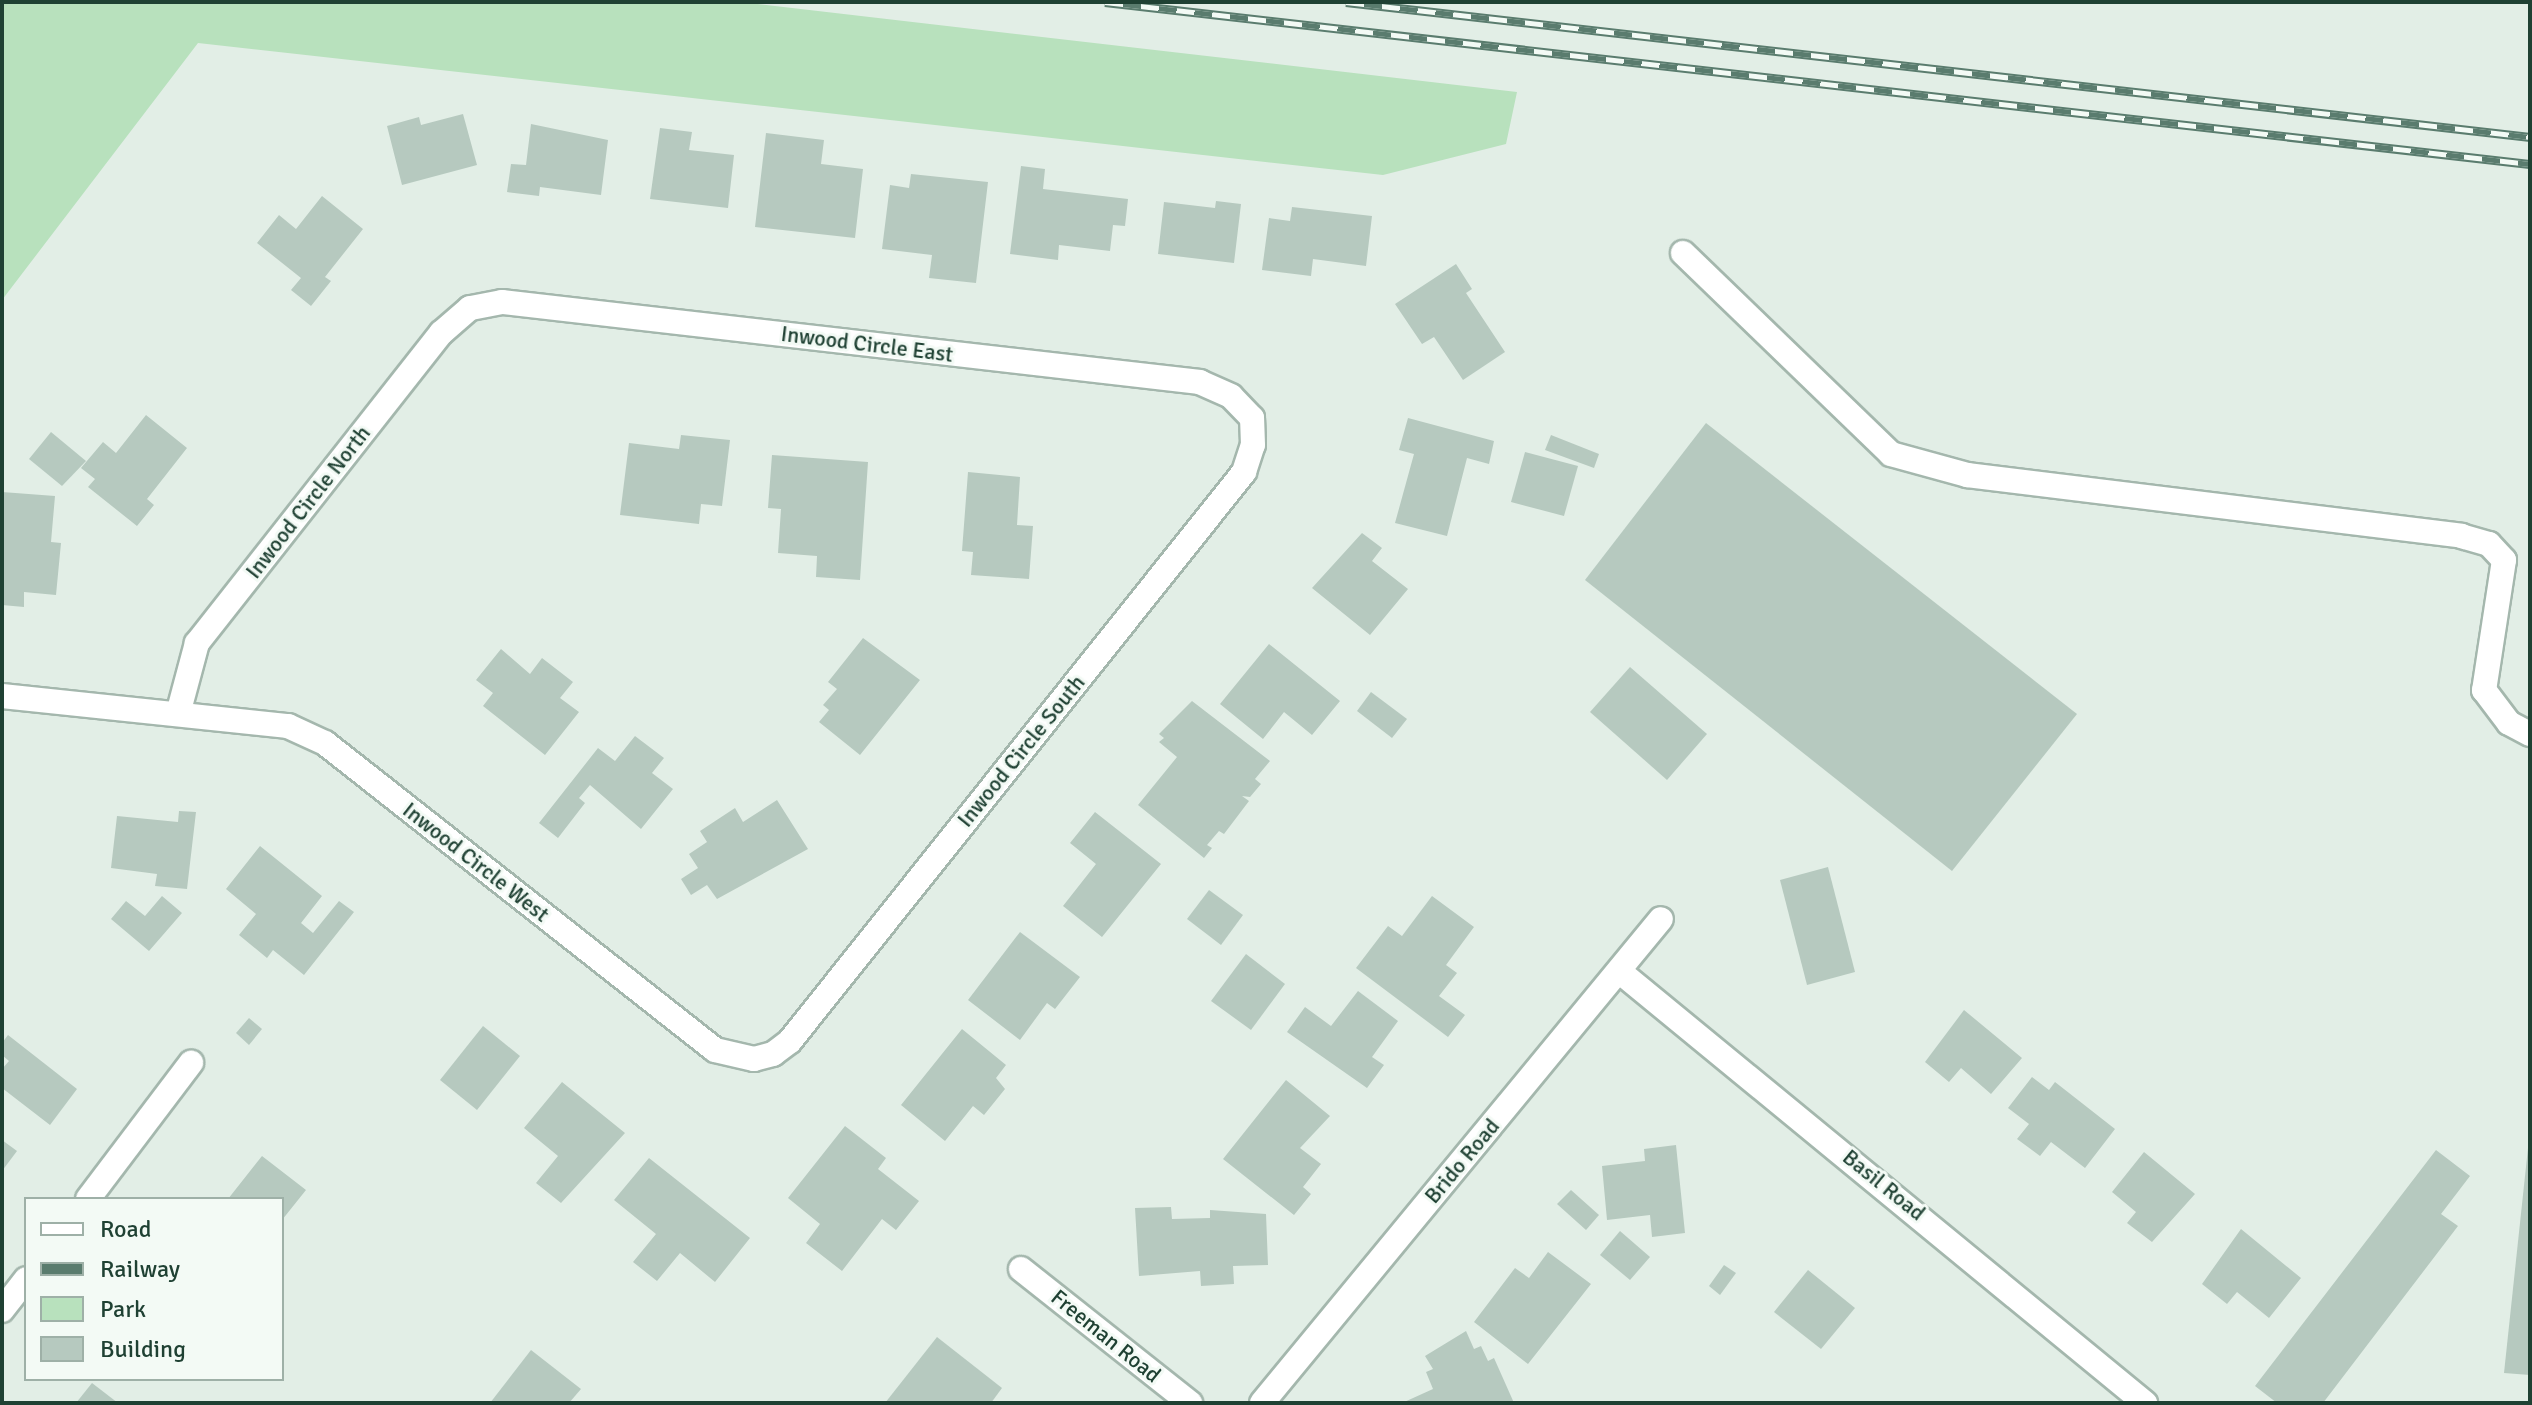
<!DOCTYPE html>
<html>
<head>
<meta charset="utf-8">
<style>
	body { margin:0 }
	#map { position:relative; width:2532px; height:1405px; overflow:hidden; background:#e2eee6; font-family:Signika,sans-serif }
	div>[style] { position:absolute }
	.green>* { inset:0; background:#b8e1bd }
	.building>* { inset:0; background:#b6c9bf }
	.roads { filter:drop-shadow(2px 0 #a4b7ad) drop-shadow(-2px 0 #a4b7ad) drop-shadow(0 2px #a4b7ad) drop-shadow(0 -2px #a4b7ad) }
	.minor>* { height:24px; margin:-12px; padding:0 12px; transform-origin:12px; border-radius:12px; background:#fff }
	.rail>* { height:9px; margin-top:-4.5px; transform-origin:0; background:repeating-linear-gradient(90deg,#f3faf5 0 18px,#5a7c6e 0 36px); box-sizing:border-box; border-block:2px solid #5a7c6e }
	span { translate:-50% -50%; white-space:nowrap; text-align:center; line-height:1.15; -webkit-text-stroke:6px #f3faf5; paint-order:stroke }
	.street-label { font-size:22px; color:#1f4133 }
	.frame { position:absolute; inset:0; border:4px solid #1f4133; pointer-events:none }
	.legend { position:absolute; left:24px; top:1197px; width:260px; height:184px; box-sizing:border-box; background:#f3faf5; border:2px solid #9eb0a7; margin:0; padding:10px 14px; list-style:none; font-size:24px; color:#1f4133 }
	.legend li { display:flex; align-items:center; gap:16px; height:40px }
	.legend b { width:40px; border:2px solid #9eb0a7 }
</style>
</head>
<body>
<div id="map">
	<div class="green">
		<i style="clip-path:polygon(2px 2px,741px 2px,1517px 92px,1506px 144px,1383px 175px,198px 43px,2px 300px)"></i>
	</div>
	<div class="building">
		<i style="clip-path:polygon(463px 114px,477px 165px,402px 185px,387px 126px,419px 117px,421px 125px)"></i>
		<i style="clip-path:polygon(531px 124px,608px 140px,601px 195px,540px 187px,539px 196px,507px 192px,511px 164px,526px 165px)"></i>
		<i style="clip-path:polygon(660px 128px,692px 132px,689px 150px,734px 155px,728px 208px,650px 199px)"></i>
		<i style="clip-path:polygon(766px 133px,824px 140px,821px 164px,863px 169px,855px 238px,755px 227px)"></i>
		<i style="clip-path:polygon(1021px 166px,1045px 169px,1043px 189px,1128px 199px,1125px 226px,1113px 225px,1110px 251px,1059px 245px,1058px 260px,1010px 254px)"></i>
		<i style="clip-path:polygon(911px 174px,988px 182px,976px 283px,929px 278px,932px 255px,882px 249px,890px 185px,909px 188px)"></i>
		<i style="clip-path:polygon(322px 196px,363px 229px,325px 277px,331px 281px,311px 306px,291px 290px,301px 278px,257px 243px,279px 215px,296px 229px)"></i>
		<i style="clip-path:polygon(1216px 201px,1241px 204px,1234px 263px,1158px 254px,1164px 202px,1215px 208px)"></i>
		<i style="clip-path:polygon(1292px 207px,1372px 216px,1366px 266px,1313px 259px,1311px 276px,1262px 270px,1269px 218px,1290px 221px)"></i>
		<i style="clip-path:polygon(1456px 264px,1472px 289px,1466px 293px,1505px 352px,1463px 380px,1434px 337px,1422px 344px,1395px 304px)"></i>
		<i style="clip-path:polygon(146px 415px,187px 448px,147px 499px,154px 505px,137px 526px,88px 487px,95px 479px,81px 468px,103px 442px,116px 453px)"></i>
		<i style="clip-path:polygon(1408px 418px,1494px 441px,1489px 464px,1467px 458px,1447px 536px,1395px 523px,1414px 454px,1399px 450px)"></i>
		<i style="clip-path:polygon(1706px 423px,2077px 714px,1952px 871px,1585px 580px)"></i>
		<i style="clip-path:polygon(51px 432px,86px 461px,62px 486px,29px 459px)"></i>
		<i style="clip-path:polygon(681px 435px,730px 440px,722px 506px,701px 504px,699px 524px,620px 515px,629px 443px,679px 449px)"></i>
		<i style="clip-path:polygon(1551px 435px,1599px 454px,1594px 468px,1545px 450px)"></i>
		<i style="clip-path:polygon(1525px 452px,1578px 466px,1564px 516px,1511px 502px)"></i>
		<i style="clip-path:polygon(772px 455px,868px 462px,860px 580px,816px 577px,817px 556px,778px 553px,781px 509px,768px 508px)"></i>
		<i style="clip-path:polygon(968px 472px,1020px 477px,1017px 525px,1033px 526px,1029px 579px,971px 575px,973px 552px,962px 551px)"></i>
		<i style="clip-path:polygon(2px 492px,55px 496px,51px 542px,61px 543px,56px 595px,24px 592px,24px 607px,2px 605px)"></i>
		<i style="clip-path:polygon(1362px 533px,1382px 548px,1372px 561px,1408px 589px,1370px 635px,1312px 588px)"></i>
		<i style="clip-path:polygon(863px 638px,920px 680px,860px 755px,819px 722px,829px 710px,823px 705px,837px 689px,828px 682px)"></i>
		<i style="clip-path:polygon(1269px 644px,1340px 701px,1312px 735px,1284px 712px,1263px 739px,1220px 704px)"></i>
		<i style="clip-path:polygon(501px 649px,530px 674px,542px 658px,573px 682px,560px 698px,579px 712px,545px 755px,483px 706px,493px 693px,476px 680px)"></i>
		<i style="clip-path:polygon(1630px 667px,1707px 734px,1667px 780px,1590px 712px)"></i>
		<i style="clip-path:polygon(1371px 692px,1407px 719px,1392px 738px,1357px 711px)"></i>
		<i style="clip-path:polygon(1192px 701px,1270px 761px,1255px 779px,1261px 784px,1250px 797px,1242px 796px,1249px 801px,1224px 834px,1219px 831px,1207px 845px,1212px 848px,1204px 858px,1138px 805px,1177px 757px,1159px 742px,1164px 738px,1159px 734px)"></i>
		<i style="clip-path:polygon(635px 736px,664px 758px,652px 773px,673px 789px,641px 829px,590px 785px,579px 798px,585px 803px,558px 838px,539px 823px,598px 748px,615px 761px)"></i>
		<i style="clip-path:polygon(777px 800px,808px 849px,717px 899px,707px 885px,691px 895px,681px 879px,698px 868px,689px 854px,707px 842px,700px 831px,735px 808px,743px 822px)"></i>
		<i style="clip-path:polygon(179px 811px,196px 812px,187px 889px,155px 886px,157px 874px,111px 868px,117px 816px,178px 822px)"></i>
		<i style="clip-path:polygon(1095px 812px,1161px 864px,1102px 937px,1063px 906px,1096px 864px,1070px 843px)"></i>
		<i style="clip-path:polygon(260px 846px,322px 896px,301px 923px,313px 933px,339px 901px,354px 912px,304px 975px,273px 950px,267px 958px,239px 935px,256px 914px,226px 889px)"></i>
		<i style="clip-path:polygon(1828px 867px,1855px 972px,1807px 985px,1780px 880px)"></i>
		<i style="clip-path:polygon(1209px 890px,1243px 915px,1221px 945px,1187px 919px)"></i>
		<i style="clip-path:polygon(162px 896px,182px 913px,149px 951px,111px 919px,126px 901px,145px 916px)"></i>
		<i style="clip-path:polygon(1432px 896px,1474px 927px,1446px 965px,1457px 973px,1439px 996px,1465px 1015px,1448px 1037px,1356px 968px,1388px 926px,1402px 936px)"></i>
		<i style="clip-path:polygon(1020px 932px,1080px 977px,1055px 1009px,1047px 1003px,1020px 1040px,968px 1000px)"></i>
		<i style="clip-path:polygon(1246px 954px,1285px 984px,1251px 1030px,1211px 1001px)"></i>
		<i style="clip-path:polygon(1358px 991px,1398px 1021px,1372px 1057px,1384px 1065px,1367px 1088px,1287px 1032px,1305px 1007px,1331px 1026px)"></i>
		<i style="clip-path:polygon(1964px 1010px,2022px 1058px,1991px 1094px,1961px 1068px,1949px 1082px,1925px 1062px)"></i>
		<i style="clip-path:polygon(249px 1018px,262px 1029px,249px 1045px,236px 1033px)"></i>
		<i style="clip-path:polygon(483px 1026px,520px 1056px,477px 1110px,440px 1080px)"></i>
		<i style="clip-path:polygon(962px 1029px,1006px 1065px,996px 1078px,1005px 1089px,984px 1115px,973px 1106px,945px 1141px,901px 1105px)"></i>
		<i style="clip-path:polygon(8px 1035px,77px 1089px,50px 1125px,2px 1088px,2px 1069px,9px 1061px,2px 1055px,2px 1043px)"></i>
		<i style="clip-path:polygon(2032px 1077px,2049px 1090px,2055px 1082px,2115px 1129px,2085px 1168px,2051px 1142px,2040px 1156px,2017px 1139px,2029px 1124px,2008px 1108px)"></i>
		<i style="clip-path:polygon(1286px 1080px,1330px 1116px,1300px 1148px,1321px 1164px,1303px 1187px,1311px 1194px,1294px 1215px,1223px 1159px)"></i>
		<i style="clip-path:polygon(562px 1082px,625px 1133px,561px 1203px,536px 1183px,558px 1156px,524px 1128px)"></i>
		<i style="clip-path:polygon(845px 1126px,886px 1158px,878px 1169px,919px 1201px,896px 1230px,882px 1219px,842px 1271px,806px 1243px,820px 1224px,788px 1198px)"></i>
		<i style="clip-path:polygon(2px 1140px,17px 1151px,2px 1171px)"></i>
		<i style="clip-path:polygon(1676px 1145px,1685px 1233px,1652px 1237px,1650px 1215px,1607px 1220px,1602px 1166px,1645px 1161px,1644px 1149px)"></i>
		<i style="clip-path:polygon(2528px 1148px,2530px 1148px,2530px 1375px,2504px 1373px)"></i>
		<i style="clip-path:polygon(2436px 1150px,2470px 1176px,2441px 1214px,2458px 1226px,2323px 1403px,2277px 1403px,2255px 1386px)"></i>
		<i style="clip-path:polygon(2144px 1152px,2195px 1194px,2152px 1242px,2127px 1223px,2136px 1212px,2112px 1192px)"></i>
		<i style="clip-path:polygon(262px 1156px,306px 1190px,282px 1220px,282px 1199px,228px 1199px)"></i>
		<i style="clip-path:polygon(649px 1158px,750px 1238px,715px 1282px,680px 1253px,657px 1281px,633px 1262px,656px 1234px,614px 1200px)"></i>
		<i style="clip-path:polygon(1571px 1190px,1599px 1215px,1586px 1230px,1557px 1204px)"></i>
		<i style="clip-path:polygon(1171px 1207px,1172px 1219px,1210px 1218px,1210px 1210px,1266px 1214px,1268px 1265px,1233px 1266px,1234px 1284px,1201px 1286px,1200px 1271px,1139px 1276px,1135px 1208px)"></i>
		<i style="clip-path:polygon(2241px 1229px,2301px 1278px,2269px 1318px,2237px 1292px,2227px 1304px,2202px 1284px)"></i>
		<i style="clip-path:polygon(1620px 1231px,1650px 1257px,1630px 1280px,1600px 1255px)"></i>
		<i style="clip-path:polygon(1548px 1252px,1591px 1284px,1528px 1364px,1474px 1322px,1515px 1268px,1529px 1278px)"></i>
		<i style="clip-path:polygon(1724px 1265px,1736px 1273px,1720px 1295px,1709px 1286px)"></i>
		<i style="clip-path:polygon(1808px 1270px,1855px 1308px,1821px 1349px,1774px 1312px)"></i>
		<i style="clip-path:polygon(1466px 1331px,1474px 1349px,1481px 1346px,1488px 1361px,1494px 1358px,1514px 1403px,1402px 1403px,1433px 1389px,1426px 1372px,1433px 1369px,1425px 1356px)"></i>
		<i style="clip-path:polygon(937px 1337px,1002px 1388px,991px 1403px,885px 1403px)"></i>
		<i style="clip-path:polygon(531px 1350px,581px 1389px,569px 1403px,490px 1403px)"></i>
		<i style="clip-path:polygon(92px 1383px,118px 1403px,76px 1403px)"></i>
	</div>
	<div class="roads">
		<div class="minor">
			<i style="left:1683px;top:253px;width:289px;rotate:44deg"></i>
			<i style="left:1891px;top:454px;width:79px;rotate:15.4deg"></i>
			<i style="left:1967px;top:475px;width:498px;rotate:7deg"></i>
			<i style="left:2461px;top:536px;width:29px;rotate:16deg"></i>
			<i style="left:2489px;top:544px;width:22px;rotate:47deg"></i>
			<i style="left:2504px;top:560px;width:132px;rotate:98.7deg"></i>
			<i style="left:2484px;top:690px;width:41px;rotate:52.9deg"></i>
			<i style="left:2509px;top:723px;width:24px;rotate:28deg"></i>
			<i style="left:2px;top:696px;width:288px;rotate:6deg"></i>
			<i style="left:288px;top:726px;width:41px;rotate:24.7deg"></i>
			<i style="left:325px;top:743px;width:496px;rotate:38.2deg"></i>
			<i style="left:715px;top:1050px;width:40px;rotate:13deg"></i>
			<i style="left:754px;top:1059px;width:20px;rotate:-15deg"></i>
			<i style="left:773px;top:1054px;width:21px;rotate:-37deg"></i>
			<i style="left:790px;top:1041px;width:728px;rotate:-51.41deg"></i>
			<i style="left:1244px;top:472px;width:28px;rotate:-72deg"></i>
			<i style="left:1253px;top:445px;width:27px;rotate:-92deg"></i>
			<i style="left:1252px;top:418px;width:30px;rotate:-134deg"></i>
			<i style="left:1231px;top:396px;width:34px;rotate:-156deg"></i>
			<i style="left:1200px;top:382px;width:703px;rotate:-173.46deg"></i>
			<i style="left:502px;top:302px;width:33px;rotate:169deg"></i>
			<i style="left:470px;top:308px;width:38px;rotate:139deg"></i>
			<i style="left:441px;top:333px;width:395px;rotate:128.2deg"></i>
			<i style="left:197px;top:643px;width:73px;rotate:105deg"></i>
			<i style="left:1619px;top:971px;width:681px;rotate:39.4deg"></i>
			<i style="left:88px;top:1199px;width:171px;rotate:-52.9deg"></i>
			<i style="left:1021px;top:1269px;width:216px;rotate:38.4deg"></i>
			<i style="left:2px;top:1310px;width:39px;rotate:-52deg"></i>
			<i style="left:1262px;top:1403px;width:627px;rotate:-50.5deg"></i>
		</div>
	</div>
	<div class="rail">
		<i style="left:1105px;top:2px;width:1434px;rotate:6.49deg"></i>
		<i style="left:1346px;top:2px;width:1192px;rotate:6.5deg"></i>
	</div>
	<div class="street-label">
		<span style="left:867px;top:344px;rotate:7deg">Inwood Circle East</span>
		<span style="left:308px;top:502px;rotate:-52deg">Inwood Circle North</span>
		<span style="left:1021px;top:751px;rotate:-51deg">Inwood Circle South</span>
		<span style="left:476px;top:862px;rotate:38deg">Inwood Circle West</span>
		<span style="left:1462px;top:1161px;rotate:-50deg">Brido Road</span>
		<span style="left:1884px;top:1185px;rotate:39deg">Basil Road</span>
		<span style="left:1106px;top:1336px;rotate:39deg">Freeman Road</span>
	</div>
	<div class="frame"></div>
	<ul class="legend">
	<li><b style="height:10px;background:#fff"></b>Road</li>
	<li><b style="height:10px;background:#5a7c6e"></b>Railway</li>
	<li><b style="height:22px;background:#b8e1bd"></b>Park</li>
	<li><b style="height:22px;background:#b6c9bf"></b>Building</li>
	</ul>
</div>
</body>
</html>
